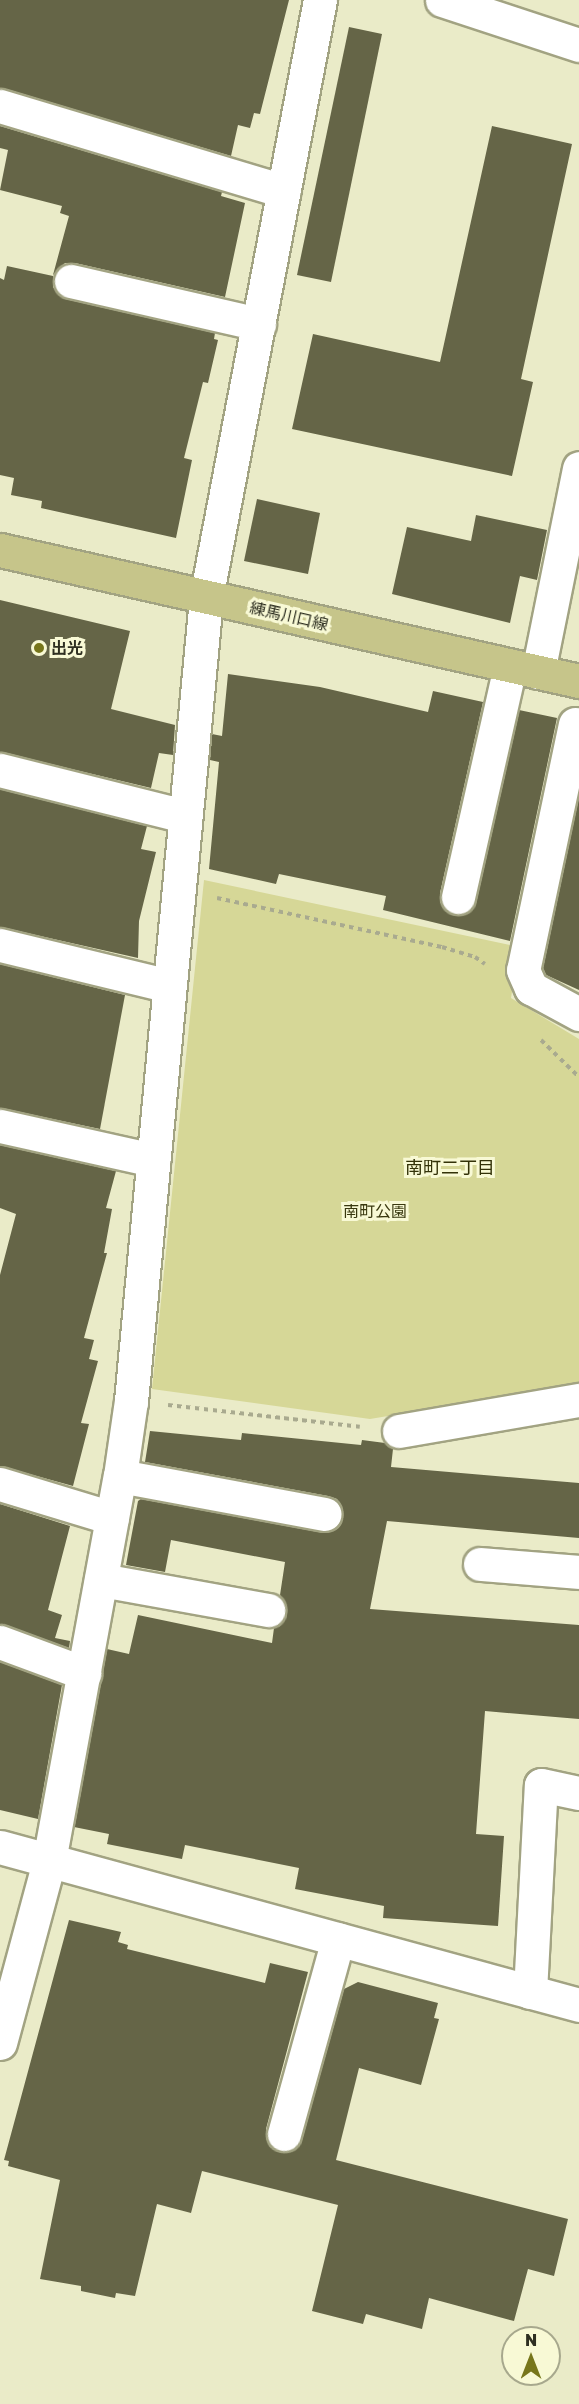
<!DOCTYPE html>
<html>
<head>
<meta charset="utf-8">
<style>
	body { margin:0 }
	#map { position:relative; width:579px; height:2404px; overflow:hidden; background:#eaebc8; font-family:"Golos Text","Noto Sans JP",sans-serif }
	div>[style] { position:absolute }
	.green>* { inset:0; background:#d6d797 }
	.building>* { inset:0; background:#656547 }
	.path>* { height:4px; margin-top:-2px; transform-origin:0; background:repeating-linear-gradient(90deg,#a9aa8f 0 4.5px,transparent 0 9px) }
	.roads { filter:drop-shadow(2px 0 #a2a382) drop-shadow(-2px 0 #a2a382) drop-shadow(0 2px #a2a382) drop-shadow(0 -2px #a2a382) }
	.minor>* { height:33px; margin:-16.5px; padding:0 16.5px; transform-origin:16.5px; border-radius:16.5px; background:#fff }
	.major>* { height:33px; margin:-16.5px; padding:0 16.5px; transform-origin:16.5px; border-radius:16.5px; background:#c6c58a }
	.dots>* { width:16px; height:16px; translate:-50% -50%; box-sizing:border-box; border:3px solid #f8f9d5; border-radius:50% }
	span { translate:-50% -50%; white-space:nowrap; text-align:center; line-height:1.15; -webkit-text-stroke:6px #f8f9d5; paint-order:stroke }
	.street-label { font-size:16px; color:#2e2f21 }
	.poi-label { font-size:16px; color:#2e2f21; font-weight:700 }
	.left { translate:0 -50%; text-align:left }
	.park-label { font-size:16px; color:#39380f }
	.neighbourhood-label { font-size:18px; color:#333208 }
	.north { position:absolute; left:501px; top:2326px; width:60px; height:60px; box-sizing:border-box; background:#f8f9d5; border:2px solid #a7a88d; border-radius:50%; rotate:0deg; font-size:16px; font-weight:700; line-height:24px; text-align:center; color:#2e2f21 }
	.north::after { content:''; display:block; margin:auto; width:21px; height:27px; background:#77761b; clip-path:polygon(50% 0,100% 100%,50% 72%,0 100%) }
</style>
</head>
<body>
<div id="map">
	<div class="green">
		<i style="clip-path:polygon(204px 880px,519px 947px,511px 998px,579px 1039px,579px 1384px,370px 1419px,152px 1389px)"></i>
	</div>
	<div class="building">
		<i style="clip-path:polygon(0 0,289px 0,260px 114px,254px 113px,250px 128px,238px 125px,231px 156px,0 88px)"></i>
		<i style="clip-path:polygon(349px 27px,382px 34px,331px 282px,297px 275px)"></i>
		<i style="clip-path:polygon(0 126px,222px 192px,221px 196px,245px 203px,225px 297px,75px 263px,65px 263px,53px 275px,69px 216px,60px 213px,62px 206px,0 190px,8px 150px,0 148px)"></i>
		<i style="clip-path:polygon(492px 126px,572px 144px,521px 379px,533px 382px,512px 476px,292px 429px,313px 334px,440px 362px)"></i>
		<i style="clip-path:polygon(7px 266px,53px 276px,53px 287px,59px 295px,67px 299px,215px 333px,214px 339px,218px 340px,208px 383px,203px 382px,184px 458px,192px 460px,176px 538px,41px 508px,42px 501px,11px 495px,14px 478px,0 475px,0 278px,4px 280px)"></i>
		<i style="clip-path:polygon(257px 499px,320px 513px,308px 574px,244px 561px)"></i>
		<i style="clip-path:polygon(476px 515px,547px 530px,537px 580px,520px 576px,510px 623px,392px 594px,407px 527px,471px 541px)"></i>
		<i style="clip-path:polygon(0 600px,130px 631px,111px 709px,175px 725px,173px 755px,159px 753px,151px 788px,0 752px)"></i>
		<i style="clip-path:polygon(228px 674px,320px 687px,428px 712px,433px 691px,483px 702px,440px 893px,440px 902px,445px 910px,454px 915px,464px 915px,471px 910px,476px 901px,519px 710px,557px 718px,510px 941px,383px 910px,386px 896px,279px 874px,276px 884px,209px 869px,219px 762px,210px 760px,212px 734px,222px 736px)"></i>
		<i style="clip-path:polygon(0 789px,147px 826px,141px 849px,156px 852px,139px 921px,138px 958px,0 927px)"></i>
		<i style="clip-path:polygon(579px 796px,579px 990px,546px 975px,543px 968px)"></i>
		<i style="clip-path:polygon(0 964px,125px 995px,100px 1129px,0 1108px)"></i>
		<i style="clip-path:polygon(0 1145px,116px 1171px,106px 1208px,112px 1209px,104px 1253px,107px 1253px,84px 1338px,94px 1340px,89px 1359px,98px 1361px,81px 1423px,89px 1424px,73px 1486px,0 1466px,0 1275px,16px 1214px,0 1208px)"></i>
		<i style="clip-path:polygon(150px 1431px,241px 1440px,242px 1433px,361px 1445px,362px 1440px,385px 1443px,393px 1449px,391px 1467px,579px 1483px,579px 1538px,387px 1521px,370px 1609px,579px 1625px,579px 1719px,485px 1711px,476px 1834px,504px 1836px,498px 1926px,383px 1918px,384px 1906px,295px 1889px,299px 1868px,185px 1845px,182px 1859px,107px 1844px,109px 1834px,74px 1827px,107px 1649px,129px 1654px,138px 1615px,272px 1643px,274px 1628px,282px 1622px,286px 1614px,285px 1603px,280px 1595px,285px 1562px,171px 1540px,165px 1572px,126px 1565px,138px 1501px,141px 1499px,322px 1532px,332px 1531px,339px 1527px,343px 1518px,342px 1507px,337px 1499px,328px 1496px,145px 1462px)"></i>
		<i style="clip-path:polygon(0 1504px,70px 1526px,48px 1610px,62px 1615px,55px 1638px,70px 1641px,69px 1648px,0 1624px)"></i>
		<i style="clip-path:polygon(0 1662px,62px 1685px,38px 1819px,0 1810px)"></i>
		<i style="clip-path:polygon(69px 1920px,121px 1932px,118px 1942px,128px 1945px,127px 1949px,265px 1983px,270px 1963px,308px 1972px,266px 2129px,266px 2138px,270px 2147px,280px 2152px,288px 2152px,297px 2148px,302px 2139px,344px 1989px,358px 1982px,438px 2003px,434px 2018px,439px 2019px,421px 2085px,359px 2068px,336px 2160px,568px 2219px,554px 2276px,528px 2269px,514px 2321px,429px 2298px,422px 2329px,366px 2314px,363px 2324px,312px 2311px,338px 2205px,202px 2171px,191px 2213px,157px 2204px,135px 2296px,116px 2293px,115px 2298px,81px 2291px,81px 2286px,40px 2279px,60px 2180px,8px 2166px,9px 2161px,4px 2160px)"></i>
	</div>
	<div class="path">
		<i style="left:217px;top:898px;width:230px;rotate:12.3deg"></i>
		<i style="left:442px;top:947px;width:34px;rotate:17deg"></i>
		<i style="left:475px;top:957px;width:12px;rotate:35deg"></i>
		<i style="left:541px;top:1040px;width:53px;rotate:44.2deg"></i>
		<i style="left:168px;top:1405px;width:193px;rotate:6.5deg"></i>
	</div>
	<div class="roads">
		<div class="minor">
			<i style="left:442px;top:0;width:144px;rotate:18.2deg"></i>
			<i style="left:0;top:106px;width:296px;rotate:16.7deg"></i>
			<i style="left:71px;top:281px;width:193px;rotate:12.9deg"></i>
			<i style="left:538px;top:672px;width:208px;rotate:-78.6deg"></i>
			<i style="left:575px;top:724px;width:251px;rotate:101.9deg"></i>
			<i style="left:523px;top:970px;width:20px;rotate:66deg"></i>
			<i style="left:531px;top:988px;width:55px;rotate:28.4deg"></i>
			<i style="left:0;top:770px;width:191px;rotate:14deg"></i>
			<i style="left:458px;top:897px;width:237px;rotate:-77.3deg"></i>
			<i style="left:0;top:945px;width:174px;rotate:13.6deg"></i>
			<i style="left:0;top:1126px;width:157px;rotate:12.5deg"></i>
			<i style="left:399px;top:1431px;width:183px;rotate:-9.8deg"></i>
			<i style="left:120px;top:1476px;width:208px;rotate:10.5deg"></i>
			<i style="left:0;top:1484px;width:117px;rotate:16.9deg"></i>
			<i style="left:480px;top:1564px;width:99px;rotate:4.6deg"></i>
			<i style="left:101px;top:1580px;width:170px;rotate:10.2deg"></i>
			<i style="left:0;top:1642px;width:90px;rotate:20.3deg"></i>
			<i style="left:0;top:1847px;width:600px;rotate:15.26deg"></i>
			<i style="left:530px;top:1992px;width:207px;rotate:-87deg"></i>
			<i style="left:541px;top:1785px;width:39px;rotate:12deg"></i>
			<i style="left:0;top:2043px;width:188px;rotate:-74.9deg"></i>
			<i style="left:49px;top:1861px;width:391px;rotate:-79.6deg"></i>
			<i style="left:120px;top:1476px;width:76px;rotate:-81.7deg"></i>
			<i style="left:131px;top:1401px;width:806px;rotate:-84.66deg"></i>
			<i style="left:206px;top:598px;width:609px;rotate:-79.21deg"></i>
			<i style="left:284px;top:2134px;width:202px;rotate:-74.5deg"></i>
		</div>
		<div class="major">
			<i style="left:0;top:550px;width:594px;rotate:12.75deg"></i>
		</div>
	</div>
	<div class="dots">
		<i style="left:39px;top:648px;background:#77761b"></i>
	</div>
	<div class="street-label">
		<span style="left:289px;top:616px;rotate:13deg">練馬川口線</span>
	</div>
	<div class="poi-label">
		<span class="left" style="left:51px;top:648px">出光</span>
	</div>
	<div class="park-label">
		<span style="left:375px;top:1211px">南町公園</span>
	</div>
	<div class="neighbourhood-label">
		<span style="left:450px;top:1167px">南町二丁目</span>
	</div>
	<div class="north">N</div>
</div>
</body>
</html>
